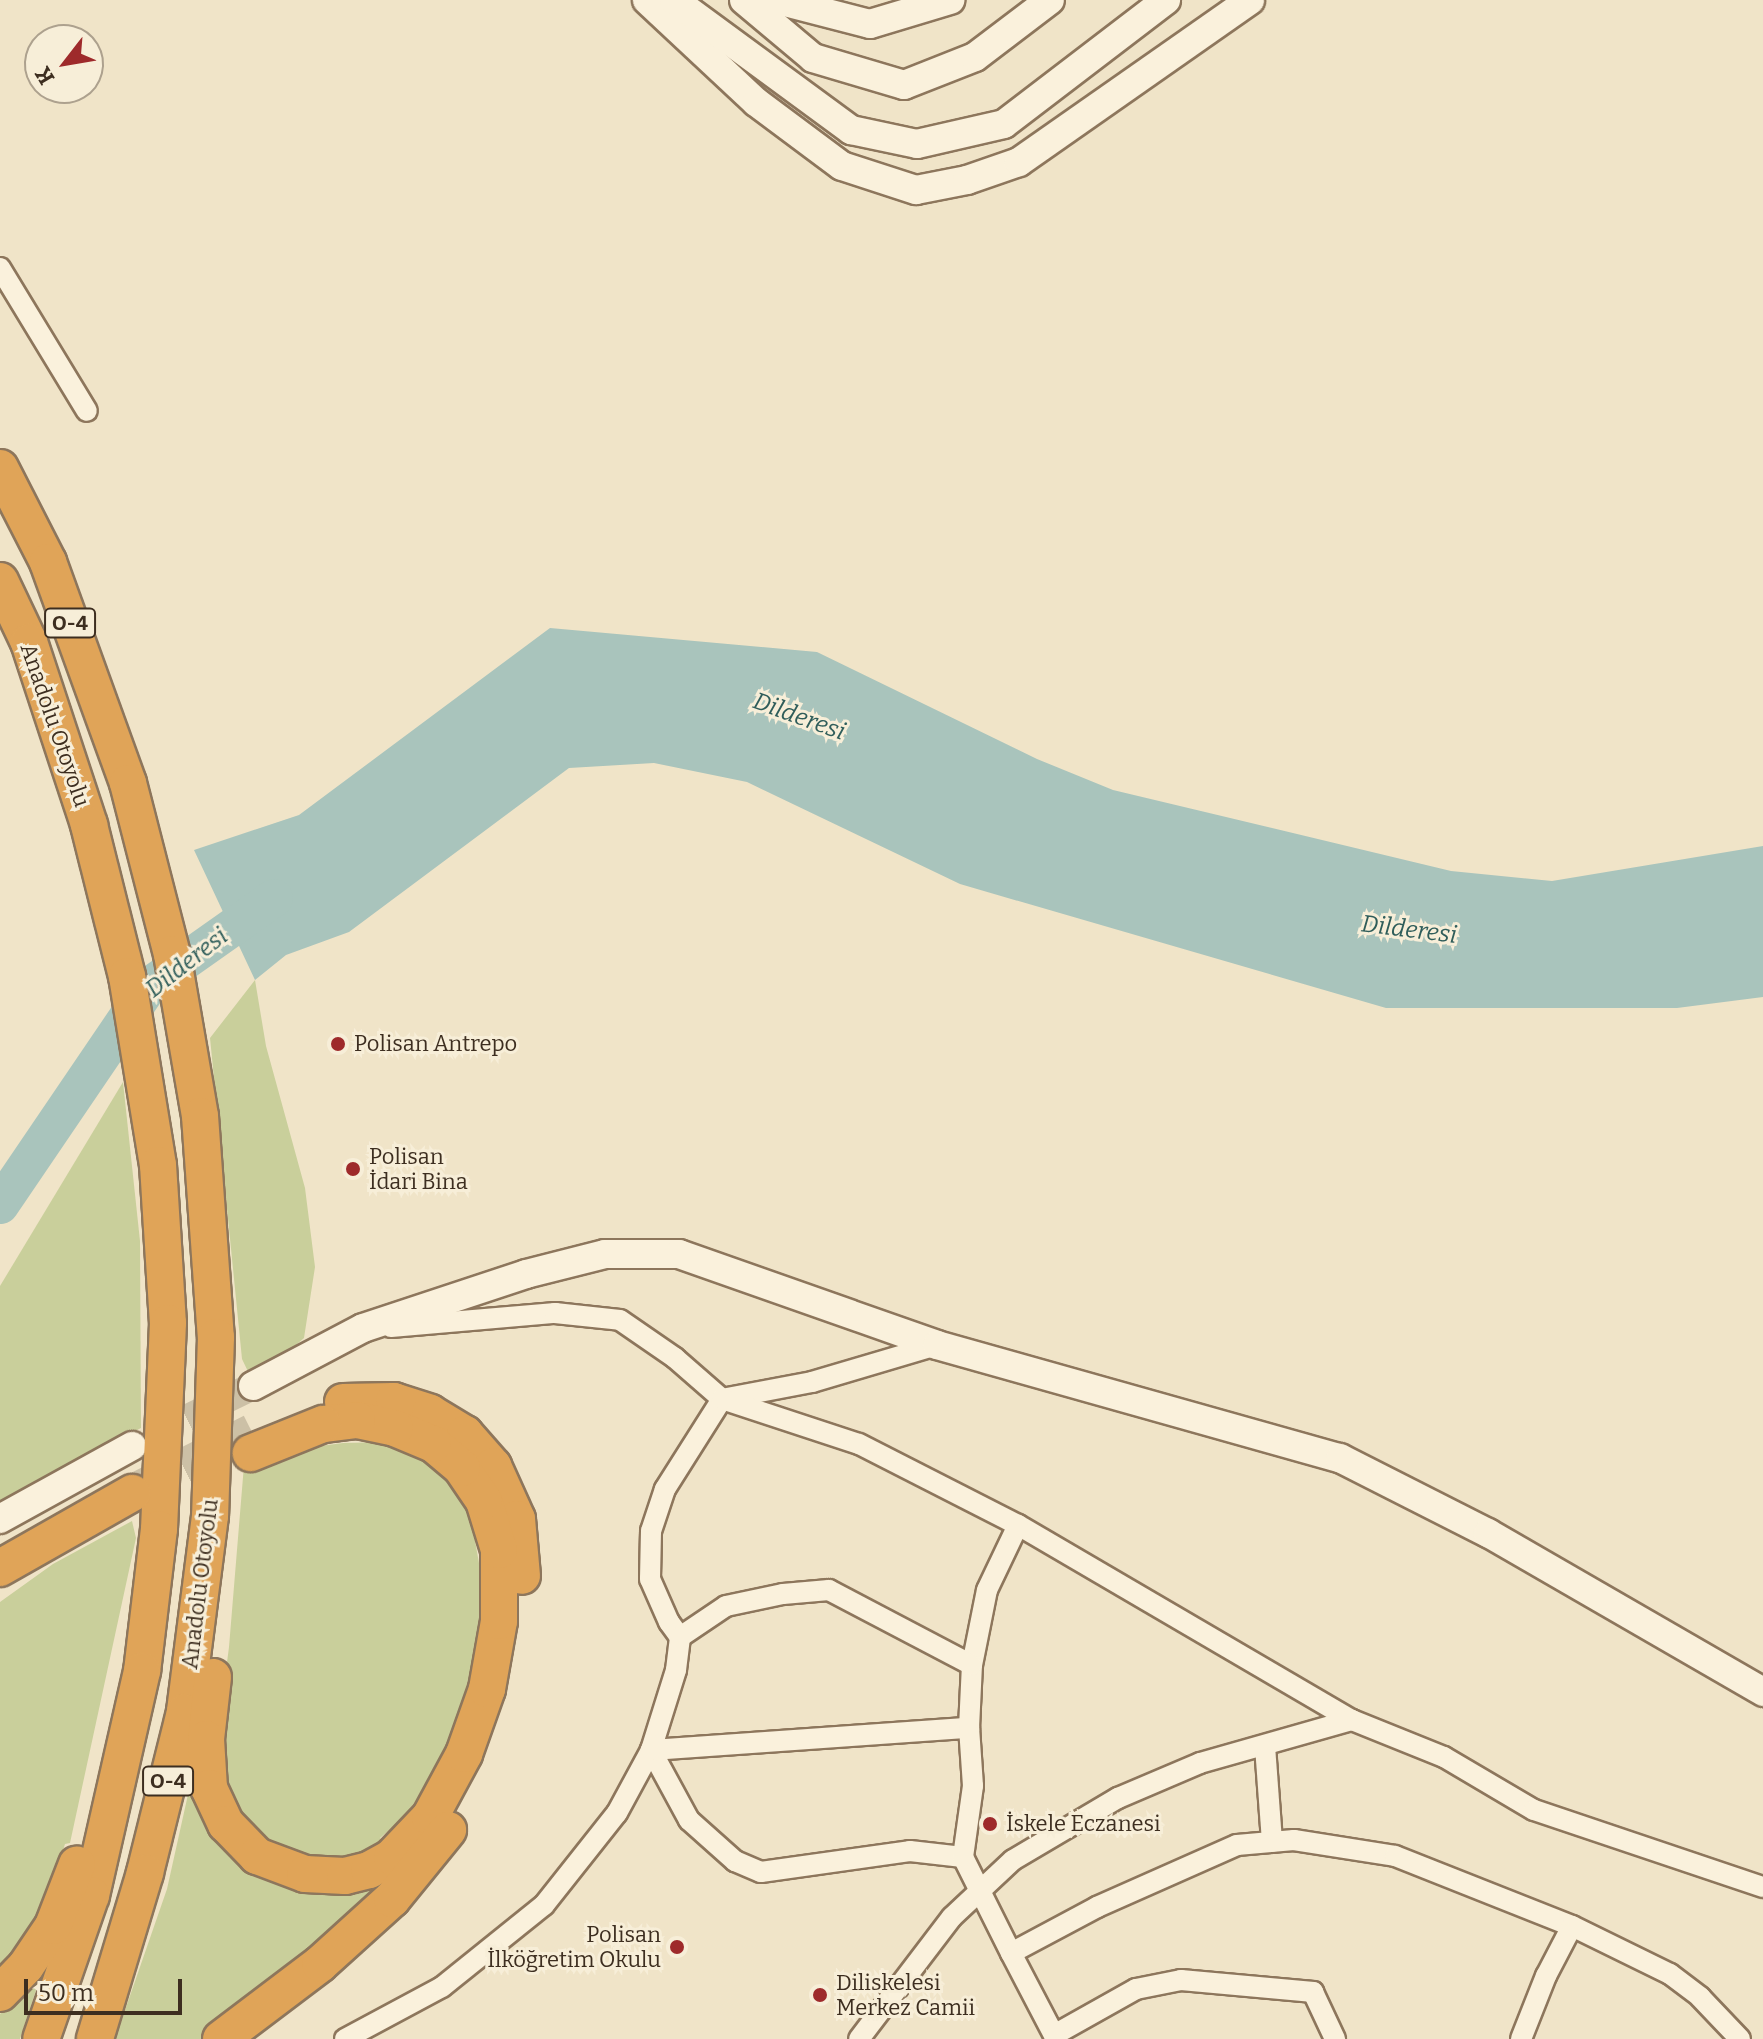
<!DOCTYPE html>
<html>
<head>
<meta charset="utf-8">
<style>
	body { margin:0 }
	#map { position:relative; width:1763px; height:2039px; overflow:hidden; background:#f0e4c8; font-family:Bitter,serif }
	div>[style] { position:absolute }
	.green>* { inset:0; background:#c9cf9b }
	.water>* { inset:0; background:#a9c4bc }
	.river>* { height:38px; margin:-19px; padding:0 19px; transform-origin:19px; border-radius:19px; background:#a9c4bc }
	.secondary-tunnel>* { height:28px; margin-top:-14px; transform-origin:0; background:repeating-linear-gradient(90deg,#ccc0a6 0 28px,transparent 0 42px) }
	.highway-tunnel>* { height:36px; margin-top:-18px; transform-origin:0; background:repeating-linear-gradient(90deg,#ccc0a6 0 36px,transparent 0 54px) }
	.roads { filter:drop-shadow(2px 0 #8d765c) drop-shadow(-2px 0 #8d765c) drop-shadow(0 2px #8d765c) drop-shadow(0 -2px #8d765c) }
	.street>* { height:20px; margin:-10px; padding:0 10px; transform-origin:10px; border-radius:10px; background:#faf1dc }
	.secondary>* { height:28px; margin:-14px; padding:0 14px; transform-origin:14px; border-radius:14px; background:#faf1dc }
	.highway>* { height:36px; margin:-18px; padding:0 18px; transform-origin:18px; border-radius:18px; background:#e0a458 }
	.dots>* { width:22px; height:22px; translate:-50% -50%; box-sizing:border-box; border:4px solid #f7eed8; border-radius:50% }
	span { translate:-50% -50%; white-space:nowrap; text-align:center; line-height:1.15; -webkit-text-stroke:6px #f7eed8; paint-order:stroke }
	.shield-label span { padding:2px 6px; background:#f7eed8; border:2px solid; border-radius:6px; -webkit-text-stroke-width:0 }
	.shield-label { font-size:20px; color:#3d2e20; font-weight:700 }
	.street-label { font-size:22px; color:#3d2e20 }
	.poi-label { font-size:22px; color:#3d2e20 }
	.left { translate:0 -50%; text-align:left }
	.right { translate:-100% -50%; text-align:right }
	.water-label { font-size:24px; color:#2f5d5a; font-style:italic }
	.north { position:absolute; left:24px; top:24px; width:80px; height:80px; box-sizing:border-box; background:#f7eed8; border:2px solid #ada18e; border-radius:50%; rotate:239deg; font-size:22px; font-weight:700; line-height:32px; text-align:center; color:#3d2e20 }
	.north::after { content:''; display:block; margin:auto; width:28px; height:36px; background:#9e2a2b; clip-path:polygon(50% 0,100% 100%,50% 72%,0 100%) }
	.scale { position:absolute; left:24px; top:1979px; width:158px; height:36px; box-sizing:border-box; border:4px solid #3d2e20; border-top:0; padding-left:10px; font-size:24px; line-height:28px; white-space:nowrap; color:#3d2e20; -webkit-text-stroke:6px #f7eed8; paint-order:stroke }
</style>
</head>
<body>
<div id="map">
	<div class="green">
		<i style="clip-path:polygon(255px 980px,266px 1046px,305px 1188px,315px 1267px,304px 1338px,253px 1382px,242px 1359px,210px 1038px)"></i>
		<i style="clip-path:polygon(123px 1082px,140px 1241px,141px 1428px,0 1501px,0 1286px)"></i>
		<i style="clip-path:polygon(389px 1442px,428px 1457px,455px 1483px,471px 1518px,482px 1580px,482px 1628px,471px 1682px,447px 1752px,424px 1790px,403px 1818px,380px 1838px,385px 1846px,353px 1863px,321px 1864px,282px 1849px,254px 1832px,228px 1796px,218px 1731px,229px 1647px,244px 1465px,290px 1450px,343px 1443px)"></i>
		<i style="clip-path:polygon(132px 1521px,136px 1538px,70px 1843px,65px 1844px,38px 1929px,0 1976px,0 1602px,53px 1564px)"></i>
		<i style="clip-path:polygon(191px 1781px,234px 1855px,384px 1879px,384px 1887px,262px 1994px,203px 2039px,115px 2039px,167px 1889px)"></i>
		<i style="clip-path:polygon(39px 1981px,20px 2039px,0 2039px,0 2014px)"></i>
	</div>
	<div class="water">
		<i style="clip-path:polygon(550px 628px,817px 652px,1037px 759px,1113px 790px,1451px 871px,1552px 881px,1763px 846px,1763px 997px,1677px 1008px,1386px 1008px,960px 884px,747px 782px,654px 763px,569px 768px,349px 932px,286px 955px,255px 980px,194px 850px,299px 815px)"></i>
	</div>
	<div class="river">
		<i style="left:0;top:1205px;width:263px;rotate:-55.8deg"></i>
		<i style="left:148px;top:987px;width:154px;rotate:-35.2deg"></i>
	</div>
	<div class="secondary-tunnel">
		<i style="left:149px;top:1437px;width:116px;rotate:-26.1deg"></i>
	</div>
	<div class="highway-tunnel">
		<i style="left:135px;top:1491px;width:131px;rotate:-26.8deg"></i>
	</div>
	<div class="roads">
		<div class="street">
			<i style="left:0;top:268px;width:167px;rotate:58.7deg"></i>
			<i style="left:391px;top:1327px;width:165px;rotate:-4.9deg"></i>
			<i style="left:555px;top:1313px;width:65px;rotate:6.1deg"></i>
			<i style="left:620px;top:1320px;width:67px;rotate:34.6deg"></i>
			<i style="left:675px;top:1358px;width:62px;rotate:41.1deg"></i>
			<i style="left:722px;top:1399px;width:107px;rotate:122.3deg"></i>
			<i style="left:665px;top:1489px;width:44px;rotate:108.4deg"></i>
			<i style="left:651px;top:1531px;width:48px;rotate:91.2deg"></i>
			<i style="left:650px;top:1579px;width:47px;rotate:66.2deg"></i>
			<i style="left:669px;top:1622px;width:19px;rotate:54deg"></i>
			<i style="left:937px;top:1345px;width:130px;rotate:163.5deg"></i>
			<i style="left:812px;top:1382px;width:92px;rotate:169.3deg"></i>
			<i style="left:722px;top:1399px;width:144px;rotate:18.2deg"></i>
			<i style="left:859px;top:1444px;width:178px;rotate:27deg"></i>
			<i style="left:1018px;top:1525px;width:387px;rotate:30.3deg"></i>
			<i style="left:1352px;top:1720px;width:99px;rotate:21.9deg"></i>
			<i style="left:1444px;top:1757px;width:104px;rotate:30.5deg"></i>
			<i style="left:1534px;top:1810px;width:242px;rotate:18.6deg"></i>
			<i style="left:1265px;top:1746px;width:96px;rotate:85.8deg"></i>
			<i style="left:651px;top:1750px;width:80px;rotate:61.5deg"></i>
			<i style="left:689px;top:1820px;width:62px;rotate:41.7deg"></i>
			<i style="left:735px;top:1861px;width:28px;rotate:23deg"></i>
			<i style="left:761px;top:1872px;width:150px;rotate:-8deg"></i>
			<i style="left:910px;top:1851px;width:53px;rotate:6.5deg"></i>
			<i style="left:651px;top:1750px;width:319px;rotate:-4deg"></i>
			<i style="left:1011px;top:1953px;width:107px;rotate:-116.6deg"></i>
			<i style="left:963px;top:1857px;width:72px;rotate:-82deg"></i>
			<i style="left:973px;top:1786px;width:58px;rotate:-93.9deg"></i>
			<i style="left:969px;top:1728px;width:63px;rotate:-87.3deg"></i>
			<i style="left:972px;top:1665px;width:76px;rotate:-78.7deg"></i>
			<i style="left:987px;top:1590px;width:72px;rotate:-64.5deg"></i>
			<i style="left:1054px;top:2035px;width:94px;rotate:-29.3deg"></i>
			<i style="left:1136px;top:1989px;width:46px;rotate:-11.3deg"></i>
			<i style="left:1181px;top:1980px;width:133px;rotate:5.2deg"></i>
			<i style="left:1313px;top:1992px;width:52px;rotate:64.9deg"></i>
			<i style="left:345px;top:2039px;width:110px;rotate:-28.2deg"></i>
			<i style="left:442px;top:1987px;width:131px;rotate:-38.8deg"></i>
			<i style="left:544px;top:1905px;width:117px;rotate:-51.6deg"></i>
			<i style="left:617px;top:1813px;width:72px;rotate:-61.6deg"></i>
			<i style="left:651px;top:1750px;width:84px;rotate:-72.6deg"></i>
			<i style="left:676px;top:1670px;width:33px;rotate:-83deg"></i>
			<i style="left:680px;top:1637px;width:55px;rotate:-34deg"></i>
			<i style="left:726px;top:1606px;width:58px;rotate:-11.9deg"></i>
			<i style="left:783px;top:1594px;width:46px;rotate:-5deg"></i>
			<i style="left:829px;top:1590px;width:161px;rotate:27.7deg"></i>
			<i style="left:859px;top:2039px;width:153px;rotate:-52.7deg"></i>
			<i style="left:952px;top:1917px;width:83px;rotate:-43.1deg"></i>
			<i style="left:1013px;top:1860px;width:122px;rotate:-30.6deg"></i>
			<i style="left:1118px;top:1798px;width:89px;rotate:-23.1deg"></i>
			<i style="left:1200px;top:1763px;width:158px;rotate:-15.8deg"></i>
			<i style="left:1056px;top:2039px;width:97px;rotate:-117.6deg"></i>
			<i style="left:1011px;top:1953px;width:98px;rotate:-28.1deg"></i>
			<i style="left:1097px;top:1907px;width:153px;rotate:-23.9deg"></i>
			<i style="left:1237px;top:1845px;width:57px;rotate:-5deg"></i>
			<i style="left:1294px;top:1840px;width:102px;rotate:9deg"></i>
			<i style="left:1395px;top:1856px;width:190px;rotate:21.6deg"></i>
			<i style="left:1572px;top:1926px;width:109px;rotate:26.1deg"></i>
			<i style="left:1670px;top:1974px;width:38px;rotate:37deg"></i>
			<i style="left:1700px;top:1997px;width:58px;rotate:46.4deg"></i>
			<i style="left:1521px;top:2039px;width:68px;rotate:-68.4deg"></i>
			<i style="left:1546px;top:1976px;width:56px;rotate:-62.5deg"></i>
		</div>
		<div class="secondary">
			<i style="left:647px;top:0;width:149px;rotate:43.1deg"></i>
			<i style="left:756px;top:102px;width:107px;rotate:36.7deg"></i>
			<i style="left:842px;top:166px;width:78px;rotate:18deg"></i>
			<i style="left:916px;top:190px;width:52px;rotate:-11.1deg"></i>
			<i style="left:967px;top:180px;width:55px;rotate:-19.1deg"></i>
			<i style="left:1019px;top:162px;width:282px;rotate:-35deg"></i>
			<i style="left:674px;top:0;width:220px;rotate:36.3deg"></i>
			<i style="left:851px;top:130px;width:67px;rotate:12deg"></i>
			<i style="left:917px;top:144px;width:89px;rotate:-12.9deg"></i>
			<i style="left:1004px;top:124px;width:204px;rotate:-37.4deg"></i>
			<i style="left:744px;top:0;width:90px;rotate:40deg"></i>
			<i style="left:813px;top:58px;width:95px;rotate:16.5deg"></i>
			<i style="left:904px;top:85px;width:76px;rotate:-21.5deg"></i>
			<i style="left:975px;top:57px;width:94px;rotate:-37.2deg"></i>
			<i style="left:777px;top:0;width:96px;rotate:14.5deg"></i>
			<i style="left:870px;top:24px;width:84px;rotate:-16.7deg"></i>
			<i style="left:253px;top:1386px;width:124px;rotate:-27.8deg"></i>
			<i style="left:363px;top:1328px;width:172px;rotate:-18.3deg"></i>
			<i style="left:526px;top:1274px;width:81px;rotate:-14.2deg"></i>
			<i style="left:605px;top:1254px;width:74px"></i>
			<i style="left:679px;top:1254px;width:274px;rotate:19.4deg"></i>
			<i style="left:937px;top:1345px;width:419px;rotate:15.7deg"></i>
			<i style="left:1340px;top:1458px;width:166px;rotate:26.9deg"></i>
			<i style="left:1488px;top:1533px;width:318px;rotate:30deg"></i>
			<i style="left:0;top:1519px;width:151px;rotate:-28.9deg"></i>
		</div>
		<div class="highway">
			<i style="left:0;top:468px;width:106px;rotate:62.9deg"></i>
			<i style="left:48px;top:562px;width:235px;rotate:70.1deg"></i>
			<i style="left:128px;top:783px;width:177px;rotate:75.6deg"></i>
			<i style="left:172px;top:954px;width:164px;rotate:80.2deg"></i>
			<i style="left:200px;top:1116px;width:222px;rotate:85.9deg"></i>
			<i style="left:216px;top:1337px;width:179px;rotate:91.9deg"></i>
			<i style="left:210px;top:1516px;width:198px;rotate:97.3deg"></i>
			<i style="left:185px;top:1712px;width:166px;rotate:104deg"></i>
			<i style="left:145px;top:1873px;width:173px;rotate:106.8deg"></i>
			<i style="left:0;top:581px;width:68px;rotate:64.6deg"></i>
			<i style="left:29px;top:642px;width:193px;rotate:71.8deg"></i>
			<i style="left:89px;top:825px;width:156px;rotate:75.9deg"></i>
			<i style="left:127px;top:976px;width:192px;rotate:80.7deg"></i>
			<i style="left:158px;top:1165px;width:158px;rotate:86.4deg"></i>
			<i style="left:168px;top:1323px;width:206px;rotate:92.5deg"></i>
			<i style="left:159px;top:1529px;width:143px;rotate:96.8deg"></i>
			<i style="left:142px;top:1671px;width:230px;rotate:102.8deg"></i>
			<i style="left:91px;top:1895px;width:152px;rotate:109.1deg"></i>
			<i style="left:343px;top:1402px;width:51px;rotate:-1.1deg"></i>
			<i style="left:394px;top:1401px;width:38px;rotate:18deg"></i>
			<i style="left:430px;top:1413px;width:41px;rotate:31deg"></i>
			<i style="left:465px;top:1434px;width:43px;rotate:48.8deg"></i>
			<i style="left:493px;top:1466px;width:58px;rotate:65.6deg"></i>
			<i style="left:517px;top:1519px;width:57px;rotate:85deg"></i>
			<i style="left:0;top:1568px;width:152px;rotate:-29.6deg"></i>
			<i style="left:213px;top:1677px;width:62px;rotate:96.4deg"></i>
			<i style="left:206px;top:1739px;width:49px;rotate:86.5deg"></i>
			<i style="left:209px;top:1788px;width:40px;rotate:65deg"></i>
			<i style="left:226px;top:1824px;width:45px;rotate:45.9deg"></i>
			<i style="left:257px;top:1856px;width:51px;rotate:20.6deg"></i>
			<i style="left:305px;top:1874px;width:40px;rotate:2.9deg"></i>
			<i style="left:345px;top:1876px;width:25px;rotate:-14deg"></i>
			<i style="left:369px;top:1870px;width:26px;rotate:-29deg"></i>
			<i style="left:392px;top:1857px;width:55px;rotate:-46.5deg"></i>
			<i style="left:430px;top:1817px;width:72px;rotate:-61.6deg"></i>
			<i style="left:464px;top:1754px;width:69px;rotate:-70.5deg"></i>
			<i style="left:487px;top:1689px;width:69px;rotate:-80deg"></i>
			<i style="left:499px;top:1621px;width:71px;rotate:-90deg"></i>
			<i style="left:499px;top:1550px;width:51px;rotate:-107deg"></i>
			<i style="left:484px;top:1501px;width:40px;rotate:-124deg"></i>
			<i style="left:462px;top:1468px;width:38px;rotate:-140deg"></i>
			<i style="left:433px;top:1444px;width:41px;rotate:-157.2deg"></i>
			<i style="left:395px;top:1428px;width:39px;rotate:-168deg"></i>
			<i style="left:357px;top:1420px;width:34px;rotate:173deg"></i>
			<i style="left:323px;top:1424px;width:78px;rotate:158.1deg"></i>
			<i style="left:0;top:1993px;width:37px;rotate:-46deg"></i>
			<i style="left:26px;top:1966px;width:48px;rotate:-56deg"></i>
			<i style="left:53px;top:1926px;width:66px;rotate:-68.8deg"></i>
			<i style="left:221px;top:2039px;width:124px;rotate:-37.1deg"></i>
			<i style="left:320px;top:1964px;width:97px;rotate:-42.1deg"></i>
			<i style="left:392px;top:1899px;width:89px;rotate:-50.9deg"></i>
		</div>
	</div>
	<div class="dots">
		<i style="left:338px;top:1044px;background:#9e2a2b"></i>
		<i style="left:353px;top:1169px;background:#9e2a2b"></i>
		<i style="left:990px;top:1824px;background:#9e2a2b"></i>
		<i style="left:677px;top:1947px;background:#9e2a2b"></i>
		<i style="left:820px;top:1995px;background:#9e2a2b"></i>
	</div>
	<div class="shield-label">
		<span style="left:70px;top:623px">O-4</span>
		<span style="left:168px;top:1781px">O-4</span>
	</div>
	<div class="street-label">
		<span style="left:55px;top:725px;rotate:71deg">Anadolu Otoyolu</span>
		<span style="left:200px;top:1584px;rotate:-83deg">Anadolu Otoyolu</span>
	</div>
	<div class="poi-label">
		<span class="left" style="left:354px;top:1044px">Polisan Antrepo</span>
		<span class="left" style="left:369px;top:1169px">Polisan<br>İdari Bina</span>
		<span class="left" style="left:1006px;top:1824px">İskele Eczanesi</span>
		<span class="right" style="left:661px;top:1947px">Polisan<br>İlköğretim Okulu</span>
		<span class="left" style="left:836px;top:1995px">Diliskelesi<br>Merkez Camii</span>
	</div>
	<div class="water-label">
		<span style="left:799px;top:717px;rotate:20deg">Dilderesi</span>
		<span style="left:1409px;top:930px;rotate:7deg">Dilderesi</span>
		<span style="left:187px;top:963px;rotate:-38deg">Dilderesi</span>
	</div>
	<div class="north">K</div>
	<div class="scale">50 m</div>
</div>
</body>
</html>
